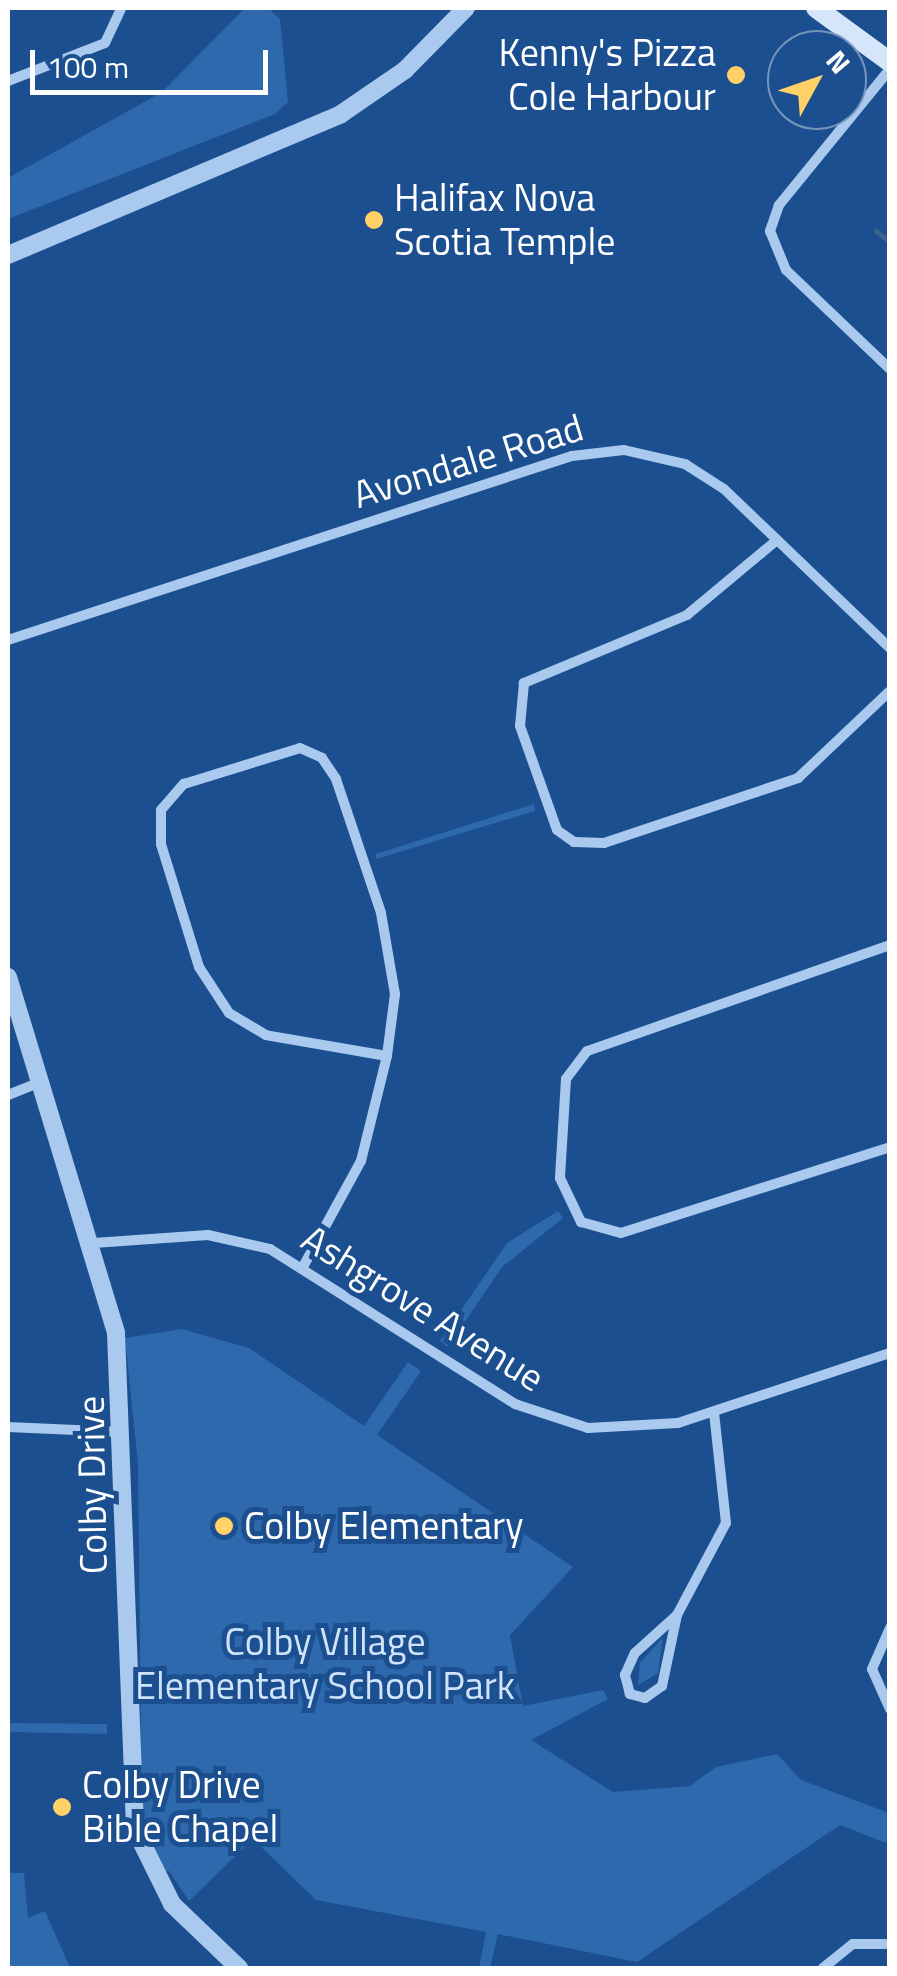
<!DOCTYPE html>
<html>
<head>
<meta charset="utf-8">
<style>
	body { margin:0 }
	#map { position:relative; width:897px; height:1976px; overflow:hidden; background:#1b4f8f; font-family:"Titillium Web",sans-serif }
	div>[style] { position:absolute }
	.green>* { inset:0; background:#2e69ad }
	.stream>* { height:5px; margin:-2.5px; padding:0 2.5px; transform-origin:2.5px; border-radius:2.5px; background:#3c6290 }
	.minor>* { height:10px; margin:-5px; padding:0 5px; transform-origin:5px; border-radius:5px; background:#a9c9ee }
	.tertiary>* { height:18px; margin:-9px; padding:0 9px; transform-origin:9px; border-radius:9px; background:#a9c9ee }
	.secondary>* { height:20px; margin:-10px; padding:0 10px; transform-origin:10px; border-radius:10px; background:#d6e6fa }
	.dots>* { width:28px; height:28px; translate:-50% -50%; box-sizing:border-box; border:5px solid #1b4f8f; border-radius:50% }
	span { translate:-50% -50%; white-space:nowrap; text-align:center; line-height:1.15; -webkit-text-stroke:10px #1b4f8f; paint-order:stroke }
	.poi-label { font-size:38px; color:#fff }
	.right { translate:-100% -50%; text-align:right }
	.left { translate:0 -50%; text-align:left }
	.street-label { font-size:38px; color:#fff }
	.park-label { font-size:38px; color:#cfe3fa }
	.frame { position:absolute; inset:0; border:10px solid #fff; pointer-events:none }
	.north { position:absolute; left:767px; top:30px; width:100px; height:100px; box-sizing:border-box; background:#1b4f8f; border:2px solid #7695bc; border-radius:50%; rotate:50deg; font-size:28px; font-weight:700; line-height:40px; text-align:center; color:#fff }
	.north::after { content:''; display:block; margin:auto; width:35px; height:45px; background:#ffd166; clip-path:polygon(50% 0,100% 100%,50% 72%,0 100%) }
	.scale { position:absolute; left:30px; top:50px; width:238px; height:45px; box-sizing:border-box; border:5px solid #fff; border-top:0; padding-left:12px; font-size:30px; line-height:35px; white-space:nowrap; color:#fff; -webkit-text-stroke:8px #1b4f8f; paint-order:stroke }
</style>
</head>
<body>
<div id="map">
	<div class="green">
		<i style="clip-path:polygon(245px 8px,268px 8px,280px 19px,288px 102px,275px 114px,8px 219px,8px 178px,162px 92px)"></i>
		<i style="clip-path:polygon(534px 804px,535px 811px,376px 859px,376px 854px)"></i>
		<i style="clip-path:polygon(558px 1211px,563px 1218px,502px 1267px,448px 1347px,440px 1341px,507px 1243px)"></i>
		<i style="clip-path:polygon(182px 1329px,249px 1348px,364px 1426px,408px 1362px,421px 1371px,377px 1435px,573px 1567px,510px 1635px,523px 1706px,603px 1690px,608px 1699px,531px 1740px,613px 1792px,690px 1786px,716px 1767px,777px 1754px,801px 1780px,889px 1813px,889px 1844px,840px 1825px,637px 1962px,498px 1934px,490px 1968px,479px 1968px,486px 1932px,316px 1900px,253px 1839px,189px 1901px,169px 1871px,157px 1871px,142px 1832px,138px 1465px,125px 1338px)"></i>
		<i style="clip-path:polygon(663px 1637px,658px 1673px,638px 1685px,640px 1663px)"></i>
		<i style="clip-path:polygon(8px 1723px,107px 1724px,107px 1734px,8px 1732px)"></i>
		<i style="clip-path:polygon(8px 1873px,24px 1873px,28px 1918px,45px 1911px,70px 1968px,8px 1968px)"></i>
	</div>
	<div class="stream">
		<i style="left:876px;top:231px;width:18px;rotate:38deg"></i>
	</div>
	<div class="minor">
		<i style="left:890px;top:69px;width:176px;rotate:129.2deg"></i>
		<i style="left:779px;top:205px;width:28px;rotate:109deg"></i>
		<i style="left:770px;top:231px;width:42px;rotate:67.7deg"></i>
		<i style="left:786px;top:270px;width:144px;rotate:43.6deg"></i>
		<i style="left:8px;top:81px;width:104px;rotate:-21.4deg"></i>
		<i style="left:105px;top:43px;width:38px;rotate:-65deg"></i>
		<i style="left:777px;top:540px;width:117px;rotate:140.2deg"></i>
		<i style="left:687px;top:615px;width:177px;rotate:157.4deg"></i>
		<i style="left:524px;top:683px;width:43px;rotate:95.3deg"></i>
		<i style="left:520px;top:726px;width:110px;rotate:70.4deg"></i>
		<i style="left:557px;top:830px;width:21px;rotate:35deg"></i>
		<i style="left:574px;top:842px;width:30px;rotate:2deg"></i>
		<i style="left:604px;top:843px;width:205px;rotate:-18.5deg"></i>
		<i style="left:798px;top:778px;width:127px;rotate:-43.4deg"></i>
		<i style="left:8px;top:640px;width:593px;rotate:-18.07deg"></i>
		<i style="left:572px;top:456px;width:52px;rotate:-6.6deg"></i>
		<i style="left:624px;top:450px;width:63px;rotate:12.9deg"></i>
		<i style="left:685px;top:464px;width:46px;rotate:32.7deg"></i>
		<i style="left:724px;top:489px;width:230px;rotate:43.8deg"></i>
		<i style="left:300px;top:748px;width:24px;rotate:24deg"></i>
		<i style="left:322px;top:758px;width:25px;rotate:56deg"></i>
		<i style="left:336px;top:779px;width:141px;rotate:71.4deg"></i>
		<i style="left:381px;top:913px;width:82px;rotate:80.2deg"></i>
		<i style="left:395px;top:994px;width:63px;rotate:97.4deg"></i>
		<i style="left:387px;top:1056px;width:123px;rotate:-170.2deg"></i>
		<i style="left:266px;top:1035px;width:43px;rotate:-149.3deg"></i>
		<i style="left:229px;top:1013px;width:55px;rotate:-123.1deg"></i>
		<i style="left:199px;top:967px;width:129px;rotate:-107.2deg"></i>
		<i style="left:161px;top:844px;width:34px;rotate:-90deg"></i>
		<i style="left:161px;top:810px;width:35px;rotate:-49deg"></i>
		<i style="left:184px;top:784px;width:121px;rotate:-17.2deg"></i>
		<i style="left:890px;top:945px;width:321px;rotate:160.7deg"></i>
		<i style="left:587px;top:1051px;width:35px;rotate:127deg"></i>
		<i style="left:566px;top:1079px;width:99px;rotate:93.5deg"></i>
		<i style="left:560px;top:1178px;width:49px;rotate:64.5deg"></i>
		<i style="left:581px;top:1222px;width:41px;rotate:15.4deg"></i>
		<i style="left:621px;top:1233px;width:282px;rotate:-17.7deg"></i>
		<i style="left:8px;top:1095px;width:38px;rotate:-22deg"></i>
		<i style="left:94px;top:1243px;width:114px;rotate:-4deg"></i>
		<i style="left:208px;top:1235px;width:64px;rotate:12.7deg"></i>
		<i style="left:270px;top:1249px;width:290px;rotate:32.3deg"></i>
		<i style="left:515px;top:1404px;width:77px;rotate:18.2deg"></i>
		<i style="left:588px;top:1428px;width:90px;rotate:-3.2deg"></i>
		<i style="left:678px;top:1423px;width:223px;rotate:-18.3deg"></i>
		<i style="left:304px;top:1265px;width:119px;rotate:-61.3deg"></i>
		<i style="left:361px;top:1161px;width:108px;rotate:-76.1deg"></i>
		<i style="left:8px;top:1427px;width:113px;rotate:2.5deg"></i>
		<i style="left:677px;top:1615px;width:104px;rotate:-62deg"></i>
		<i style="left:726px;top:1523px;width:112px;rotate:-96.2deg"></i>
		<i style="left:677px;top:1615px;width:73px;rotate:101.9deg"></i>
		<i style="left:662px;top:1686px;width:21px;rotate:145deg"></i>
		<i style="left:645px;top:1698px;width:16px;rotate:-165deg"></i>
		<i style="left:630px;top:1694px;width:20px;rotate:-105deg"></i>
		<i style="left:625px;top:1675px;width:24px;rotate:-66deg"></i>
		<i style="left:635px;top:1653px;width:57px;rotate:-42.1deg"></i>
		<i style="left:890px;top:1628px;width:45px;rotate:113.7deg"></i>
		<i style="left:872px;top:1669px;width:44px;rotate:65.8deg"></i>
		<i style="left:823px;top:1968px;width:38px;rotate:-39deg"></i>
		<i style="left:853px;top:1944px;width:37px"></i>
	</div>
	<div class="tertiary">
		<i style="left:8px;top:255px;width:362px;rotate:-22.9deg"></i>
		<i style="left:341px;top:114px;width:78px;rotate:-34.5deg"></i>
		<i style="left:405px;top:70px;width:87px;rotate:-45.5deg"></i>
		<i style="left:8px;top:977px;width:372px;rotate:73.1deg"></i>
		<i style="left:116px;top:1333px;width:496px;rotate:87.8deg"></i>
		<i style="left:135px;top:1829px;width:84px;rotate:63.7deg"></i>
		<i style="left:172px;top:1904px;width:93px;rotate:43.7deg"></i>
	</div>
	<div class="secondary">
		<i style="left:816px;top:8px;width:92px;rotate:36.1deg"></i>
	</div>
	<div class="dots">
		<i style="left:736px;top:75px;background:#ffd166"></i>
		<i style="left:374px;top:220px;background:#ffd166"></i>
		<i style="left:224px;top:1526px;background:#ffd166"></i>
		<i style="left:62px;top:1807px;background:#ffd166"></i>
	</div>
	<div class="poi-label">
		<span class="right" style="left:716px;top:75px">Kenny's Pizza<br>Cole Harbour</span>
		<span class="left" style="left:394px;top:220px">Halifax Nova<br>Scotia Temple</span>
		<span class="left" style="left:244px;top:1526px">Colby Elementary</span>
		<span class="left" style="left:82px;top:1807px">Colby Drive<br>Bible Chapel</span>
	</div>
	<div class="street-label">
		<span style="left:468px;top:461px;rotate:-17deg">Avondale Road</span>
		<span style="left:423px;top:1308px;rotate:32deg">Ashgrove Avenue</span>
		<span style="left:92px;top:1485px;rotate:-91deg">Colby Drive</span>
	</div>
	<div class="park-label">
		<span style="left:325px;top:1664px">Colby Village<br>Elementary School Park</span>
	</div>
	<div class="frame"></div>
	<div class="north">N</div>
	<div class="scale">100 m</div>
</div>
</body>
</html>
